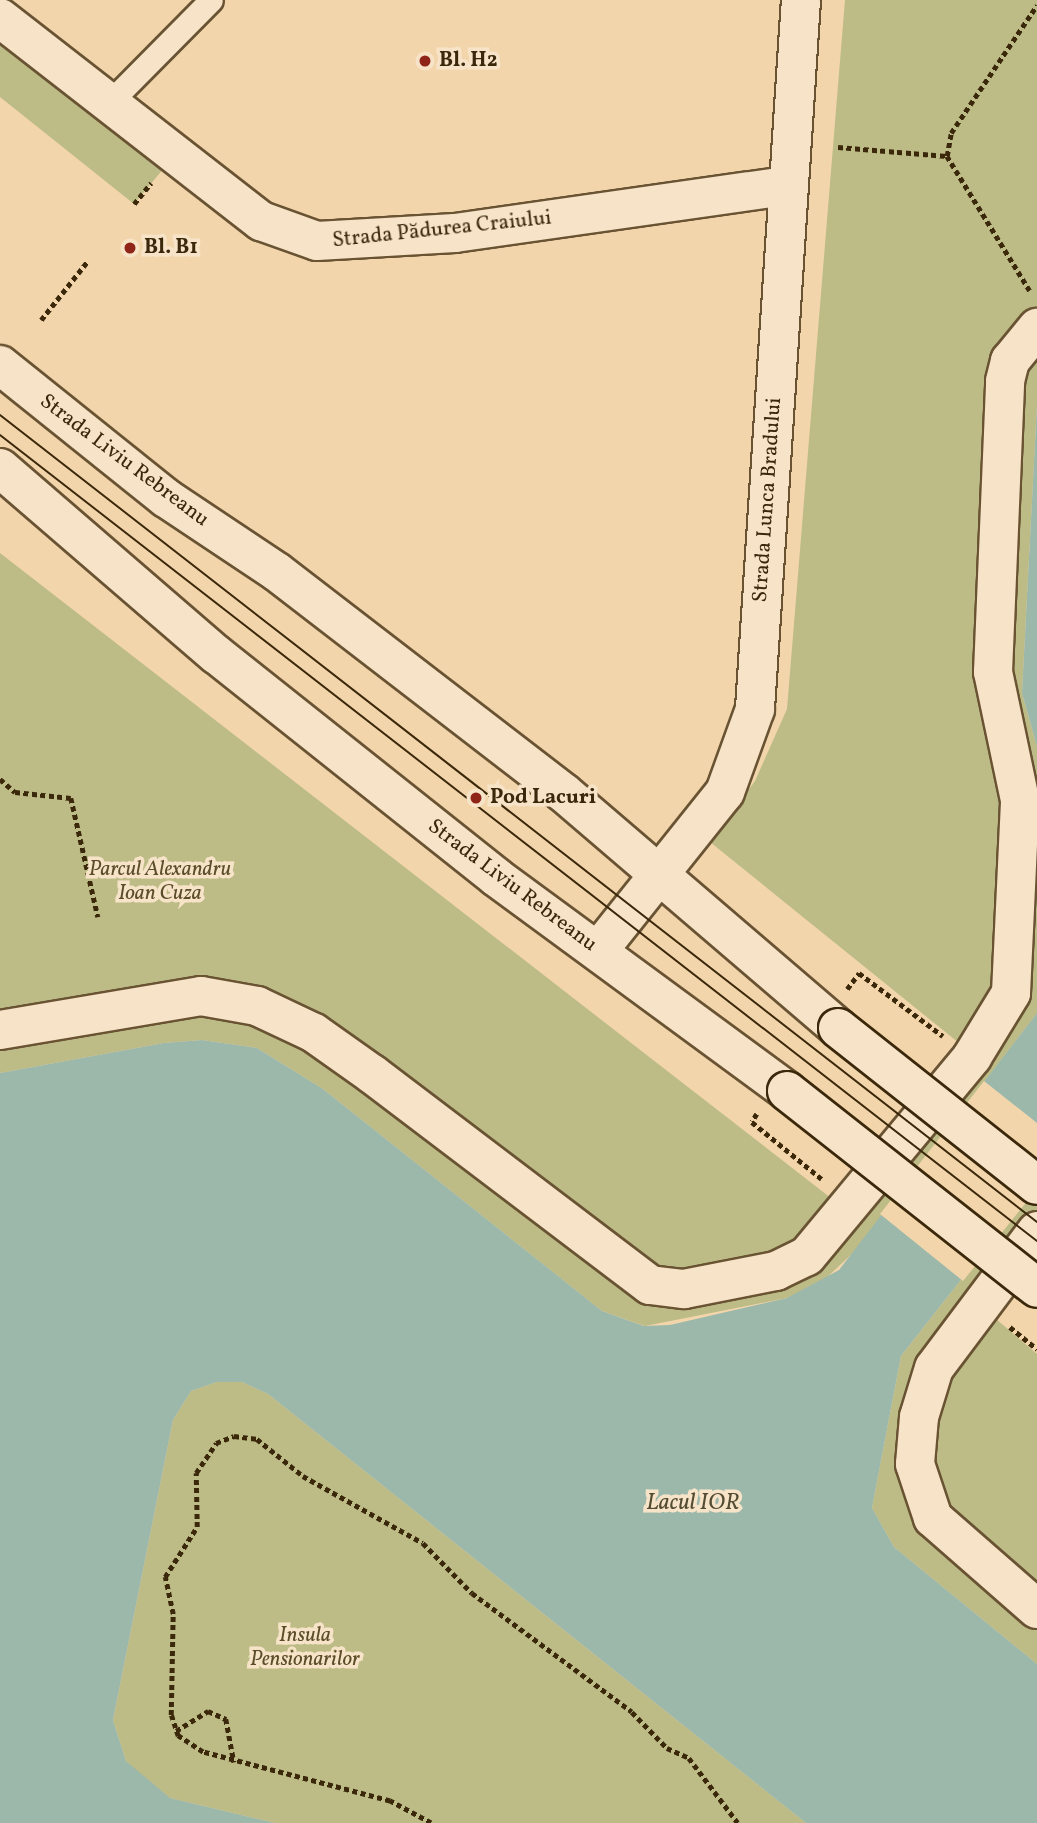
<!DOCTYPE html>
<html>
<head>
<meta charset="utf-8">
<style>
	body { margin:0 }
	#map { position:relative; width:1037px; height:1823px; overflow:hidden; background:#f2d5ab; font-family:Vollkorn,serif }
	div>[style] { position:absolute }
	.green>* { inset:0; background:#bdbc87 }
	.water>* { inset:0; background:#9bb8ab }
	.pier>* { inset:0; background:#f2d5ab }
	.path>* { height:4.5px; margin-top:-2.25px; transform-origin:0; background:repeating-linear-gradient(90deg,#3b280b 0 5px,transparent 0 8.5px) }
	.roads { filter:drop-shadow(2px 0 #695333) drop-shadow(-2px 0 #695333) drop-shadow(0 2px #695333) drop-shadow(0 -2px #695333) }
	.lane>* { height:23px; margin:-11.5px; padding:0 11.5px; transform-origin:11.5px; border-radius:11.5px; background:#f7e4c8 }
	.street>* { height:38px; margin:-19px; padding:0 19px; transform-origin:19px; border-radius:19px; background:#f7e4c8 }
	.secondary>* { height:38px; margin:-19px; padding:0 19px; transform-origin:19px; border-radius:19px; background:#f7e4c8 }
	.tram>* { height:2px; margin:-1px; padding:0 1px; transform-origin:1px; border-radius:1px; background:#3b280b }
	.bridges { filter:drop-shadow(2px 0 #3b280b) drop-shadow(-2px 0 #3b280b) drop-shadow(0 2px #3b280b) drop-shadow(0 -2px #3b280b) }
	.secondary-bridge>* { height:38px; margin:-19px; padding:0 19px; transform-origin:19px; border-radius:19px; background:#f7e4c8 }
	.dots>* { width:19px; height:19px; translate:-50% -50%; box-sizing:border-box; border:4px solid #f7e4c8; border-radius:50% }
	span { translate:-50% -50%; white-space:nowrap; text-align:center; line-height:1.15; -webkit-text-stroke:7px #f7e4c8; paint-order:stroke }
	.poi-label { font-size:21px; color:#3b280b; font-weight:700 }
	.left { translate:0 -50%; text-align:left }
	.street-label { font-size:21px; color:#3b280b }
	.park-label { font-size:21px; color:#5c4d2a; font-style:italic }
	.water-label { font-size:23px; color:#534c33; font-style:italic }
</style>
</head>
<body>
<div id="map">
	<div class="green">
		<i style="clip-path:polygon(845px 0,1037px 0,1037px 404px,1022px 693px,1037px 747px,1037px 1013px,856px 1250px,822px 1282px,787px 1298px,645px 1326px,602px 1311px,323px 1089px,257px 1048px,202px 1040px,164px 1043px,0 1073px,0 553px,836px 1202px,959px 1043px,710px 842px,755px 781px,787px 709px)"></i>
		<i style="clip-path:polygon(0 31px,169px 162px,134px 204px,0 97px)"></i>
		<i style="clip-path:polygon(1037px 1183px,1037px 1253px,989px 1313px,1037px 1354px,1037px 1664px,894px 1547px,872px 1508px,901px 1356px)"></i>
		<i style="clip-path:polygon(217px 1382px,242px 1382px,268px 1394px,806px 1823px,275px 1823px,170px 1798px,143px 1780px,126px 1761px,113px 1720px,173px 1420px,191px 1391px)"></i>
	</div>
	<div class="water">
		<i style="clip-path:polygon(1037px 404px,1037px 747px,1022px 693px)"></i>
		<i style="clip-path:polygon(1037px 1013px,1037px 1183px,901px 1356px,872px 1508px,894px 1547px,1037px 1664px,1037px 1823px,806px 1823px,268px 1394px,242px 1382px,217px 1382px,191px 1391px,173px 1420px,113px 1720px,126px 1761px,170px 1798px,275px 1823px,0 1823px,0 1073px,164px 1043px,202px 1040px,257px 1048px,323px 1089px,602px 1311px,644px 1326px,670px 1325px,787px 1298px,839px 1270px)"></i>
	</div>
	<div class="pier">
		<i style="clip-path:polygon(984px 1081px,1037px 1123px,1037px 1189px,963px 1281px,880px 1214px)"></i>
	</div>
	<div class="path">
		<i style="left:838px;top:147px;width:109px;rotate:4.7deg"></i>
		<i style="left:947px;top:156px;width:158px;rotate:58.4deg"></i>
		<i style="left:947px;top:156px;width:23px;rotate:-80deg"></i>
		<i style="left:951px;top:133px;width:154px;rotate:-56.1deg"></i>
		<i style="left:134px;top:204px;width:27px;rotate:-51deg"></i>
		<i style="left:41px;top:320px;width:74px;rotate:-51.6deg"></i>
		<i style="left:0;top:779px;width:20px;rotate:41deg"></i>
		<i style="left:15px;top:792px;width:56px;rotate:6.1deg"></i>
		<i style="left:71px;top:798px;width:122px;rotate:77.2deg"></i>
		<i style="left:847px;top:989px;width:20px;rotate:-53deg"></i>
		<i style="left:859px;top:973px;width:105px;rotate:36.9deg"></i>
		<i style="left:757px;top:1114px;width:9px;rotate:122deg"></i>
		<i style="left:752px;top:1122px;width:90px;rotate:39.2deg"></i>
		<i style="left:1010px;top:1327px;width:35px;rotate:39deg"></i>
		<i style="left:176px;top:1731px;width:38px;rotate:-32deg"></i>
		<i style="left:208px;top:1711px;width:20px;rotate:24deg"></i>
		<i style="left:226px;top:1719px;width:44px;rotate:79.5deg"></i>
		<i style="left:431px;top:1823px;width:47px;rotate:-151.8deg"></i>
		<i style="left:390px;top:1801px;width:193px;rotate:-165.3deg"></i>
		<i style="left:203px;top:1752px;width:30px;rotate:-147deg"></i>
		<i style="left:178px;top:1736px;width:22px;rotate:-108deg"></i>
		<i style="left:171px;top:1715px;width:101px;rotate:-88.9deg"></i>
		<i style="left:173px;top:1614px;width:38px;rotate:-102deg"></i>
		<i style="left:165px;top:1577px;width:59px;rotate:-57.4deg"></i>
		<i style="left:197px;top:1527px;width:54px;rotate:-91.1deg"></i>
		<i style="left:196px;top:1473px;width:36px;rotate:-56deg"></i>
		<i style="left:216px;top:1443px;width:19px;rotate:-21deg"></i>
		<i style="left:234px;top:1436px;width:23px;rotate:7deg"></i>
		<i style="left:257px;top:1439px;width:59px;rotate:38.8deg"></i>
		<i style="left:303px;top:1476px;width:137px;rotate:29.2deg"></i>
		<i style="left:423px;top:1543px;width:70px;rotate:45.6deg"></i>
		<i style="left:472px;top:1593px;width:199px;rotate:36.6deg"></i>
		<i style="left:632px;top:1712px;width:50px;rotate:45.8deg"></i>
		<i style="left:667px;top:1748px;width:24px;rotate:24deg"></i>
		<i style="left:689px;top:1758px;width:81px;rotate:53deg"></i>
	</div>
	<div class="roads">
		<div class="lane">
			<i style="left:108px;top:104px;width:146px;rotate:-45.3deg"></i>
		</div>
		<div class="street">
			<i style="left:0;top:18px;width:331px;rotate:37.9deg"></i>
			<i style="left:261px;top:221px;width:59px;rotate:19.7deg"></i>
			<i style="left:317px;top:241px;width:138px;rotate:-3.3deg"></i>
			<i style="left:455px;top:233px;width:334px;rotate:-8.1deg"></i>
			<i style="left:598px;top:951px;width:203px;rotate:-51.4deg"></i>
			<i style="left:725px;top:792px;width:88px;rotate:-70.1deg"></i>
			<i style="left:755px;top:709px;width:710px;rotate:-86.29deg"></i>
			<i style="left:0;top:1030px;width:204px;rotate:-9.6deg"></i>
			<i style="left:201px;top:996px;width:57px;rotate:10.1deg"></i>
			<i style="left:257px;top:1006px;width:63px;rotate:25.3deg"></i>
			<i style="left:314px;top:1033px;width:71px;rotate:35.3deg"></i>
			<i style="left:372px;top:1074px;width:349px;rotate:37.2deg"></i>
			<i style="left:650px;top:1285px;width:34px;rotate:7deg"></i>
			<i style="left:684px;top:1289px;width:94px;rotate:-11.1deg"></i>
			<i style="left:776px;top:1271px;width:34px;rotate:-26deg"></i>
			<i style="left:807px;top:1256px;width:259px;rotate:-50.3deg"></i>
			<i style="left:972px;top:1057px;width:75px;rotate:-58.6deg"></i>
			<i style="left:1011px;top:993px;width:193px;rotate:-87.3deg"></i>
			<i style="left:1020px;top:800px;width:131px;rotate:-101.9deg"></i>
			<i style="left:993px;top:672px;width:291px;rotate:-87.6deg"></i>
			<i style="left:1005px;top:381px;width:21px;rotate:-76deg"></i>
			<i style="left:1010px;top:361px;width:43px;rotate:-50.7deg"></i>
			<i style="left:1037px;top:1231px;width:171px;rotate:126.9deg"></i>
			<i style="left:934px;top:1368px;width:51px;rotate:107deg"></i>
			<i style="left:919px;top:1417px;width:47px;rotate:94.9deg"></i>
			<i style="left:915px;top:1464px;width:57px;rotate:71.6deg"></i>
			<i style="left:933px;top:1518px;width:138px;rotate:41.2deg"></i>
		</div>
		<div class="secondary">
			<i style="left:0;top:365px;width:213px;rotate:38.7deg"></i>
			<i style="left:166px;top:498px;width:133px;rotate:33.7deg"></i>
			<i style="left:277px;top:572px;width:362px;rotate:37.6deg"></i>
			<i style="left:564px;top:793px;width:361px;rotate:40.6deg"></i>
			<i style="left:0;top:468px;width:286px;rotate:40.8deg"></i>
			<i style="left:217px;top:655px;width:357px;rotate:38.5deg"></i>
			<i style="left:496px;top:877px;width:361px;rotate:36.3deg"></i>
		</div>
	</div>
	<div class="tram">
		<i style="left:0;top:415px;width:1314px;rotate:37.89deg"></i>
		<i style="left:0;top:435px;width:1313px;rotate:37.86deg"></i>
	</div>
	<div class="bridges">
		<div class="secondary-bridge">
			<i style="left:838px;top:1028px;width:253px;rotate:38.3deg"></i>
			<i style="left:787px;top:1091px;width:318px;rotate:38.2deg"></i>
		</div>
	</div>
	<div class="dots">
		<i style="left:425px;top:61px;background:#8f2418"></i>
		<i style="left:130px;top:248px;background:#8f2418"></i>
		<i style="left:476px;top:798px;background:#8f2418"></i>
	</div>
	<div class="poi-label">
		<span class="left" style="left:439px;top:61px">Bl. H2</span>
		<span class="left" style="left:144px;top:248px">Bl. B1</span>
		<span class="left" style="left:490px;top:798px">Pod Lacuri</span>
	</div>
	<div class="street-label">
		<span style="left:442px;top:230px;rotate:-6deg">Strada Pădurea Craiului</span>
		<span style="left:124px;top:461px;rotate:37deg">Strada Liviu Rebreanu</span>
		<span style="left:768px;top:500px;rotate:-86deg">Strada Lunca Bradului</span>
		<span style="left:512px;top:886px;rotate:37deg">Strada Liviu Rebreanu</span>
	</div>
	<div class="park-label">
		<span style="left:160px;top:882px">Parcul Alexandru<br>Ioan Cuza</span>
		<span style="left:305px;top:1648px">Insula<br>Pensionarilor</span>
	</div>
	<div class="water-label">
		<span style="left:693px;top:1503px">Lacul IOR</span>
	</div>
</div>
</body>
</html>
